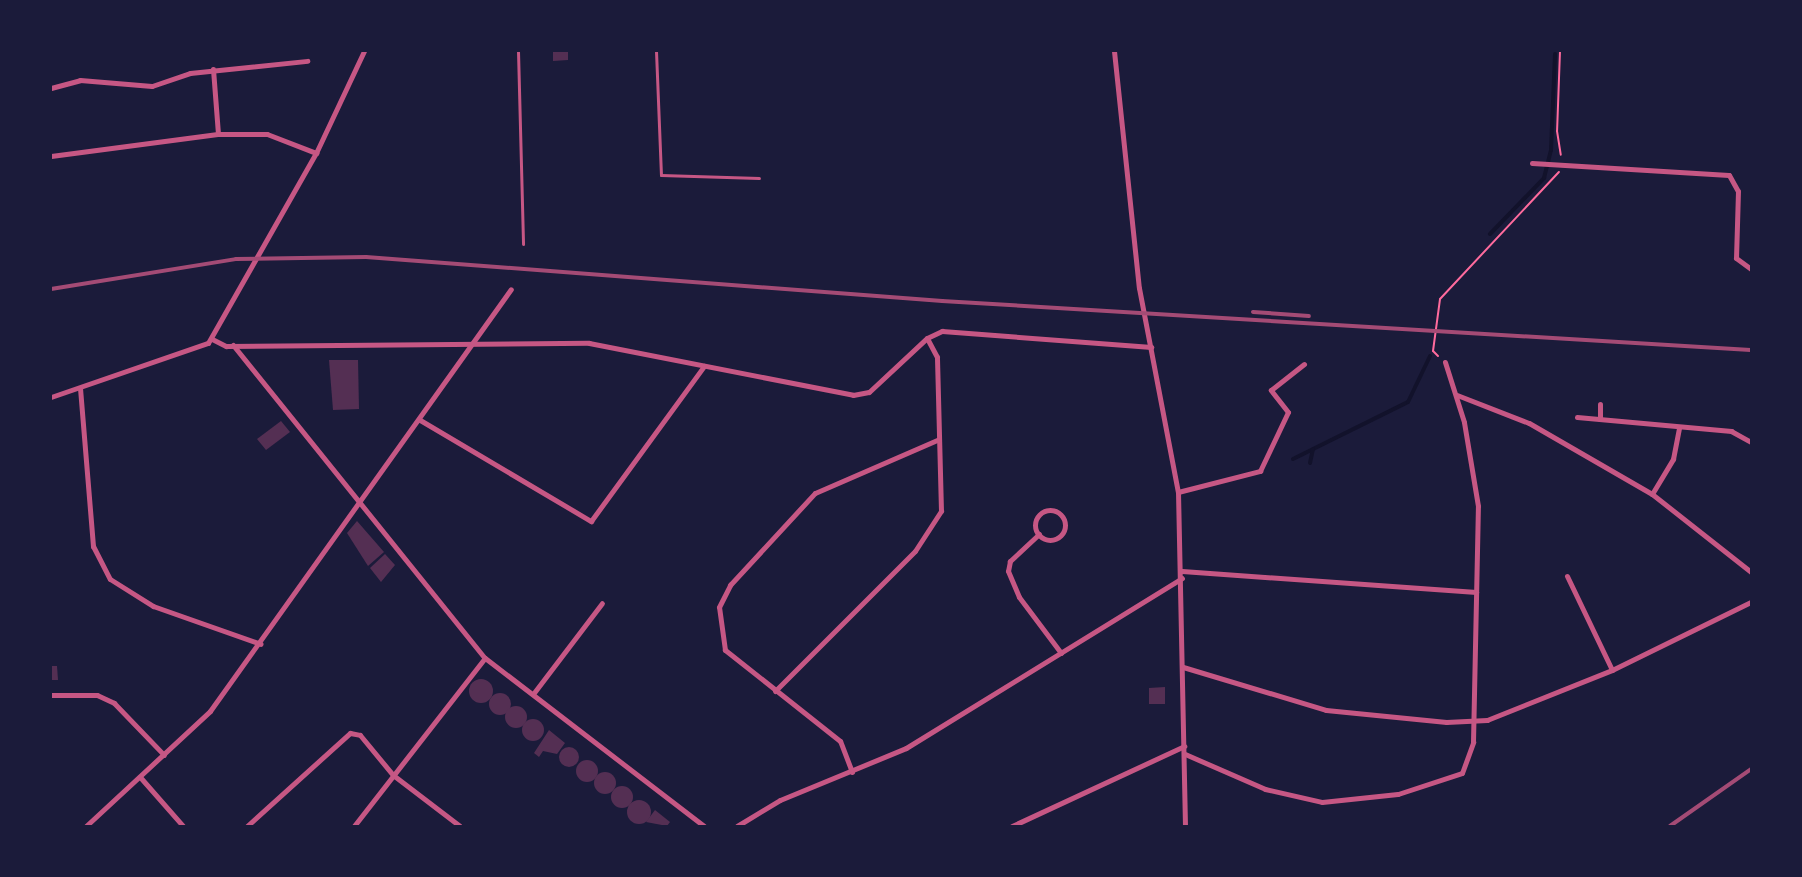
<!DOCTYPE html>
<html>
<head>
<meta charset="utf-8">
<style>
	body { margin:0 }
	#map { position:relative; width:1802px; height:877px; overflow:hidden; background:#1b1b3a; font-family:Manrope,sans-serif }
	div>[style] { position:absolute }
	.stream>* { height:4px; margin:-2px; padding:0 2px; transform-origin:2px; border-radius:2px; background:#12122b }
	.building>* { inset:0; background:#542f53 }
	.round { border-radius:50% }
	.path>* { height:2px; margin:-1px; padding:0 1px; transform-origin:1px; border-radius:1px; background:#ff6b9d }
	.service>* { height:3px; margin:-1.5px; padding:0 1.5px; transform-origin:1.5px; border-radius:1.5px; background:#c65784 }
	.minor>* { height:5px; margin:-2.5px; padding:0 2.5px; transform-origin:2.5px; border-radius:2.5px; background:#c65784 }
	.minor>.ring { margin:-2.5px; padding:0; box-sizing:content-box; background:none; border:5px solid #c65784; border-radius:50% }
	.rail>* { height:4px; margin:-2px; padding:0 2px; transform-origin:2px; border-radius:2px; background:#a44b75 }
	span { translate:-50% -50%; white-space:nowrap; text-align:center; line-height:1.15; -webkit-text-stroke:4.5px #1b1b3a; paint-order:stroke }
	.frame { position:absolute; inset:0; border:52px solid #1b1b3a; pointer-events:none }
</style>
</head>
<body>
<div id="map">
	<div class="stream">
		<i style="left:1490px;top:234px;width:78px;rotate:-46deg"></i>
		<i style="left:1544px;top:178px;width:29px;rotate:-76deg"></i>
		<i style="left:1551px;top:150px;width:96px;rotate:-87.6deg"></i>
		<i style="left:1293px;top:459px;width:128px;rotate:-26.4deg"></i>
		<i style="left:1408px;top:402px;width:51px;rotate:-64.4deg"></i>
		<i style="left:1310px;top:463px;width:14px;rotate:-78deg"></i>
	</div>
	<div class="building">
		<i style="clip-path:polygon(553px 51px,568px 51px,568px 60px,553px 61px)"></i>
		<i style="clip-path:polygon(329px 360px,358px 360px,359px 409px,333px 410px)"></i>
		<i style="clip-path:polygon(281px 421px,290px 432px,266px 450px,257px 439px)"></i>
		<i style="clip-path:polygon(357px 521px,384px 552px,368px 566px,347px 533px)"></i>
		<i style="clip-path:polygon(385px 554px,395px 565px,381px 582px,370px 568px)"></i>
		<i style="clip-path:polygon(51px 666px,57px 666px,58px 680px,51px 680px)"></i>
		<i class="round" style="left:469px;top:679px;width:24px;height:24px"></i>
		<i style="clip-path:polygon(1165px 687px,1165px 704px,1149px 704px,1149px 688px)"></i>
		<i class="round" style="left:489px;top:693px;width:22px;height:22px"></i>
		<i class="round" style="left:505px;top:706px;width:22px;height:22px"></i>
		<i class="round" style="left:522px;top:719px;width:22px;height:22px"></i>
		<i style="clip-path:polygon(549px 730px,565px 743px,557px 754px,543px 751px,539px 757px,534px 753px)"></i>
		<i class="round" style="left:559px;top:747px;width:20px;height:20px"></i>
		<i class="round" style="left:576px;top:760px;width:22px;height:22px"></i>
		<i class="round" style="left:594px;top:772px;width:22px;height:22px"></i>
		<i class="round" style="left:611px;top:786px;width:22px;height:22px"></i>
		<i class="round" style="left:627px;top:800px;width:24px;height:24px"></i>
		<i style="clip-path:polygon(655px 810px,670px 822px,667px 826px,646px 822px)"></i>
	</div>
	<div class="path">
		<i style="left:1560px;top:51px;width:80px;rotate:92.1deg"></i>
		<i style="left:1557px;top:131px;width:24px;rotate:81deg"></i>
		<i style="left:1438px;top:356px;width:7px;rotate:-135deg"></i>
		<i style="left:1433px;top:351px;width:52px;rotate:-82.3deg"></i>
		<i style="left:1440px;top:299px;width:174px;rotate:-46.9deg"></i>
	</div>
	<div class="service">
		<i style="left:518px;top:51px;width:193px;rotate:88.5deg"></i>
		<i style="left:656px;top:51px;width:124px;rotate:87.7deg"></i>
		<i style="left:661px;top:175px;width:98px;rotate:1.8deg"></i>
	</div>
	<div class="minor">
		<i style="left:1114px;top:51px;width:238px;rotate:84deg"></i>
		<i style="left:1139px;top:288px;width:208px;rotate:79.2deg"></i>
		<i style="left:1178px;top:492px;width:334px;rotate:88.8deg"></i>
		<i style="left:213px;top:69px;width:65px;rotate:85.6deg"></i>
		<i style="left:51px;top:88px;width:30px;rotate:-15deg"></i>
		<i style="left:80px;top:80px;width:72px;rotate:4.8deg"></i>
		<i style="left:152px;top:86px;width:40px;rotate:-18.9deg"></i>
		<i style="left:190px;top:73px;width:118px;rotate:-5.9deg"></i>
		<i style="left:51px;top:156px;width:168px;rotate:-7.5deg"></i>
		<i style="left:218px;top:134px;width:49px"></i>
		<i style="left:267px;top:134px;width:53px;rotate:21.2deg"></i>
		<i style="left:1532px;top:163px;width:197px;rotate:3.5deg"></i>
		<i style="left:1729px;top:175px;width:18px;rotate:61deg"></i>
		<i style="left:1738px;top:191px;width:67px;rotate:91.7deg"></i>
		<i style="left:1736px;top:258px;width:19px;rotate:36deg"></i>
		<i style="left:212px;top:339px;width:16px;rotate:27deg"></i>
		<i style="left:226px;top:346px;width:363px;rotate:-0.5deg"></i>
		<i style="left:589px;top:343px;width:269px;rotate:11.1deg"></i>
		<i style="left:853px;top:395px;width:16px;rotate:-11deg"></i>
		<i style="left:869px;top:392px;width:79px;rotate:-43deg"></i>
		<i style="left:927px;top:338px;width:17px;rotate:-25deg"></i>
		<i style="left:942px;top:331px;width:210px;rotate:4.4deg"></i>
		<i style="left:233px;top:345px;width:402px;rotate:51.2deg"></i>
		<i style="left:485px;top:658px;width:276px;rotate:37.5deg"></i>
		<i style="left:80px;top:388px;width:159px;rotate:85.3deg"></i>
		<i style="left:93px;top:546px;width:37px;rotate:63deg"></i>
		<i style="left:110px;top:579px;width:51px;rotate:32.1deg"></i>
		<i style="left:153px;top:606px;width:114px;rotate:19.4deg"></i>
		<i style="left:1457px;top:395px;width:77px;rotate:21.3deg"></i>
		<i style="left:1529px;top:423px;width:142px;rotate:30deg"></i>
		<i style="left:1652px;top:494px;width:126px;rotate:38.2deg"></i>
		<i style="left:51px;top:397px;width:166px;rotate:-19deg"></i>
		<i style="left:208px;top:343px;width:219px;rotate:-60.4deg"></i>
		<i style="left:316px;top:153px;width:113px;rotate:-64.8deg"></i>
		<i style="left:1577px;top:417px;width:155px;rotate:5.2deg"></i>
		<i style="left:1731px;top:431px;width:23px;rotate:29deg"></i>
		<i style="left:1600px;top:419px;width:15px;rotate:-90deg"></i>
		<i style="left:420px;top:420px;width:199px;rotate:30.6deg"></i>
		<i style="left:591px;top:521px;width:192px;rotate:-53.9deg"></i>
		<i style="left:1178px;top:492px;width:85px;rotate:-14.4deg"></i>
		<i style="left:1260px;top:471px;width:65px;rotate:-64.6deg"></i>
		<i style="left:1288px;top:412px;width:28px;rotate:-128deg"></i>
		<i style="left:1271px;top:390px;width:42px;rotate:-38.2deg"></i>
		<i style="left:1652px;top:494px;width:41px;rotate:-59deg"></i>
		<i style="left:1673px;top:459px;width:32px;rotate:-79deg"></i>
		<i class="ring" style="left:1035px;top:510px;width:25px;height:25px"></i>
		<i style="left:1039px;top:534px;width:40px;rotate:137deg"></i>
		<i style="left:1010px;top:561px;width:10px;rotate:101deg"></i>
		<i style="left:1008px;top:571px;width:28px;rotate:67deg"></i>
		<i style="left:1019px;top:597px;width:70px;rotate:53.1deg"></i>
		<i style="left:1182px;top:571px;width:295px;rotate:4.1deg"></i>
		<i style="left:1567px;top:576px;width:104px;rotate:64.4deg"></i>
		<i style="left:1183px;top:667px;width:149px;rotate:16.7deg"></i>
		<i style="left:1326px;top:710px;width:121px;rotate:5.7deg"></i>
		<i style="left:1446px;top:722px;width:41px;rotate:-2.8deg"></i>
		<i style="left:1487px;top:720px;width:135px;rotate:-21.8deg"></i>
		<i style="left:1612px;top:670px;width:155px;rotate:-26.1deg"></i>
		<i style="left:775px;top:691px;width:198px;rotate:-45deg"></i>
		<i style="left:915px;top:551px;width:48px;rotate:-57deg"></i>
		<i style="left:941px;top:511px;width:154px;rotate:-91.5deg"></i>
		<i style="left:937px;top:357px;width:21px;rotate:-118deg"></i>
		<i style="left:533px;top:694px;width:114px;rotate:-52.8deg"></i>
		<i style="left:51px;top:695px;width:46px"></i>
		<i style="left:97px;top:695px;width:19px;rotate:25deg"></i>
		<i style="left:114px;top:703px;width:72px;rotate:46.1deg"></i>
		<i style="left:1185px;top:754px;width:87px;rotate:23.6deg"></i>
		<i style="left:1265px;top:789px;width:58px;rotate:12.8deg"></i>
		<i style="left:1322px;top:802px;width:76px;rotate:-6deg"></i>
		<i style="left:1398px;top:794px;width:67px;rotate:-18.2deg"></i>
		<i style="left:1462px;top:773px;width:33px;rotate:-70deg"></i>
		<i style="left:1473px;top:742px;width:236px;rotate:-88.8deg"></i>
		<i style="left:1478px;top:506px;width:85px;rotate:-99.5deg"></i>
		<i style="left:1464px;top:422px;width:63px;rotate:-107.6deg"></i>
		<i style="left:852px;top:772px;width:33px;rotate:-111deg"></i>
		<i style="left:840px;top:741px;width:147px;rotate:-141.6deg"></i>
		<i style="left:725px;top:650px;width:43px;rotate:-97.9deg"></i>
		<i style="left:719px;top:607px;width:25px;rotate:-63deg"></i>
		<i style="left:730px;top:585px;width:125px;rotate:-47.3deg"></i>
		<i style="left:815px;top:493px;width:135px;rotate:-23.5deg"></i>
		<i style="left:140px;top:777px;width:65px;rotate:48.7deg"></i>
		<i style="left:86px;top:826px;width:169px;rotate:-42.8deg"></i>
		<i style="left:210px;top:711px;width:518px;rotate:-54.5deg"></i>
		<i style="left:247px;top:826px;width:139px;rotate:-42.1deg"></i>
		<i style="left:350px;top:733px;width:10px;rotate:11deg"></i>
		<i style="left:360px;top:735px;width:52px;rotate:50.5deg"></i>
		<i style="left:393px;top:775px;width:84px;rotate:37.3deg"></i>
		<i style="left:354px;top:826px;width:213px;rotate:-52.1deg"></i>
		<i style="left:737px;top:826px;width:50px;rotate:-31.2deg"></i>
		<i style="left:780px;top:800px;width:136px;rotate:-22.4deg"></i>
		<i style="left:906px;top:748px;width:324px;rotate:-31.6deg"></i>
		<i style="left:1012px;top:826px;width:190px;rotate:-24.9deg"></i>
	</div>
	<div class="rail">
		<i style="left:51px;top:289px;width:187px;rotate:-9.2deg"></i>
		<i style="left:236px;top:259px;width:130px;rotate:-0.9deg"></i>
		<i style="left:366px;top:257px;width:578px;rotate:4.37deg"></i>
		<i style="left:942px;top:301px;width:810px;rotate:3.47deg"></i>
		<i style="left:1253px;top:312px;width:56px;rotate:4.1deg"></i>
		<i style="left:1670px;top:826px;width:99px;rotate:-35.1deg"></i>
	</div>
	<div class="frame"></div>
</div>
</body>
</html>
